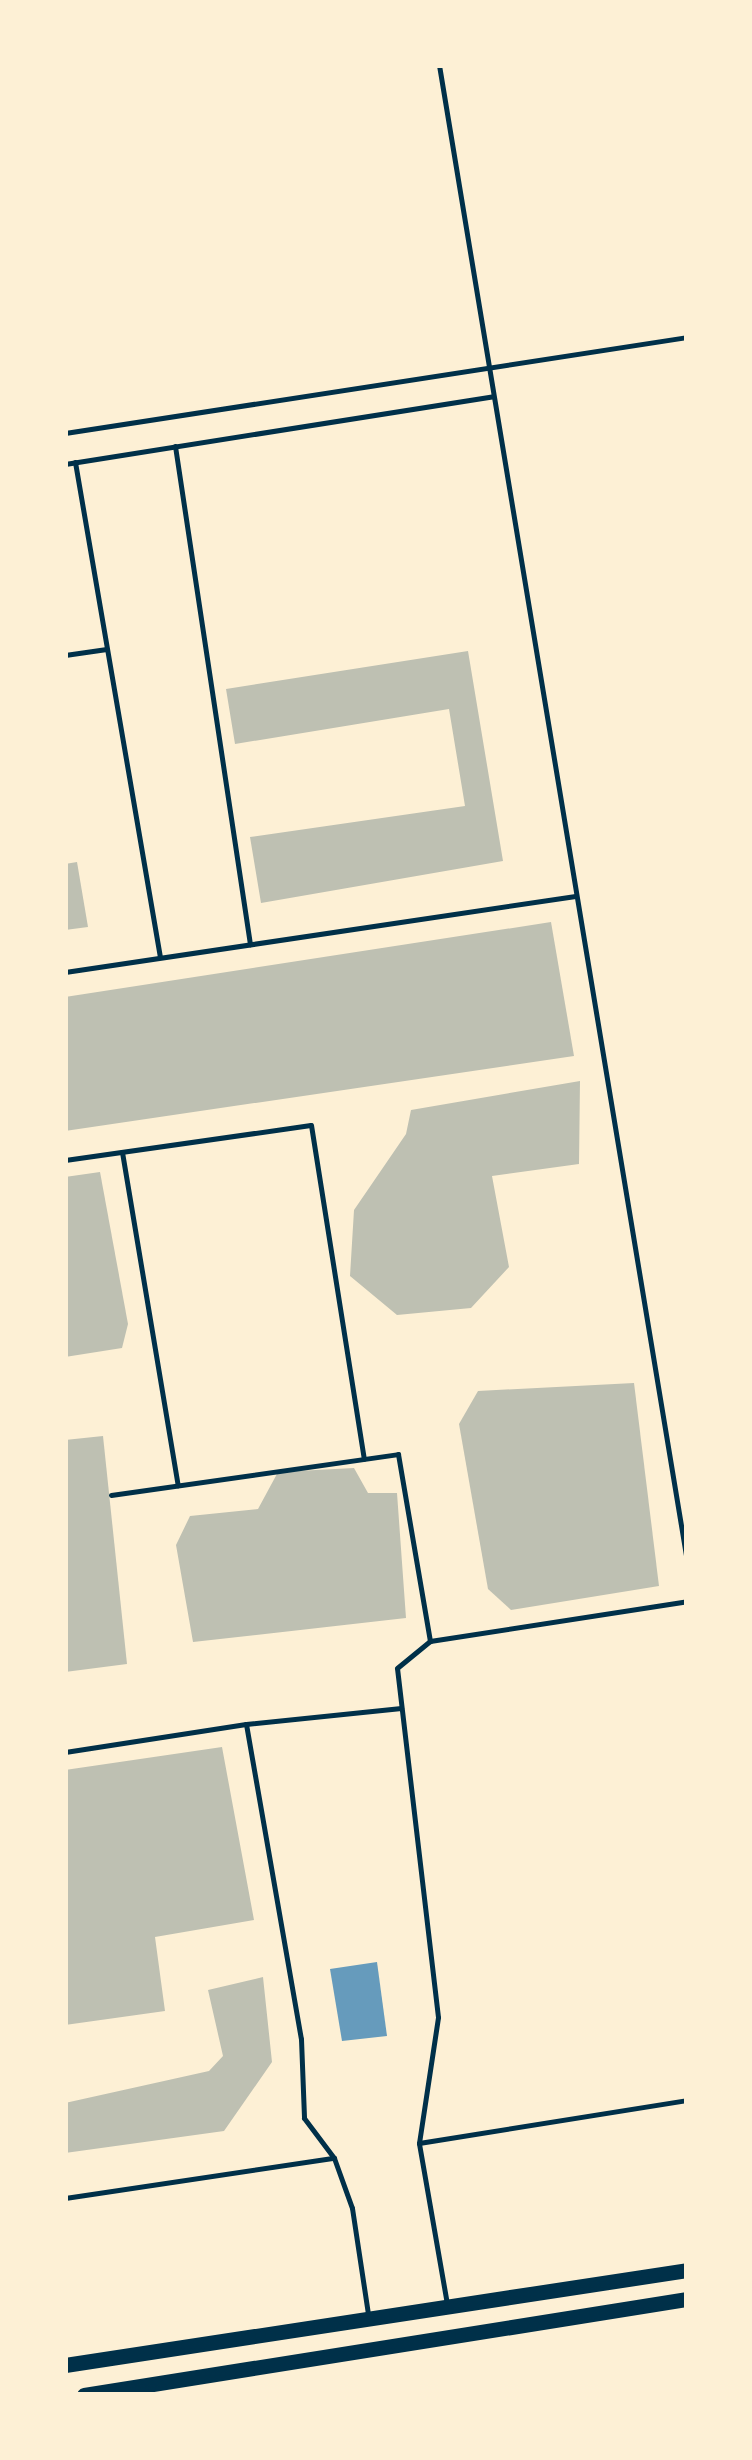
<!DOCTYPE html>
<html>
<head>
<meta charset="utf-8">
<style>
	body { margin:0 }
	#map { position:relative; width:752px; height:2460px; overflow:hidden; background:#fdf0d5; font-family:"Archivo Narrow",sans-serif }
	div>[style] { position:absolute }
	.water>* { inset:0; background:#669bbc }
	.building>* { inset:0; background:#bec0b2 }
	.service>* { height:5px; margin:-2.5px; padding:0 2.5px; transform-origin:2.5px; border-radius:2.5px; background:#003049 }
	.primary>* { height:15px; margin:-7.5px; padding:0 7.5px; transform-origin:7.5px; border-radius:7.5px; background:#003049 }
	span { translate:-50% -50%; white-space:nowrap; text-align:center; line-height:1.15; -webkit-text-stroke:8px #fdf0d5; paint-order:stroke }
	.frame { position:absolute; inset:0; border:68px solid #fdf0d5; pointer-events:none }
</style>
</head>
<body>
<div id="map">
	<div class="water">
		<i style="clip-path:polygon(377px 1962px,387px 2036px,342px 2041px,330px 1969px)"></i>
	</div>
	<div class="building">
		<i style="clip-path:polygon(468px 651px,503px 861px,261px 903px,250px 837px,465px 806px,449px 709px,235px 744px,226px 689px)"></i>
		<i style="clip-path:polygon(77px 862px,88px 927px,65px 930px,65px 864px)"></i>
		<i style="clip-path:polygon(551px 922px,574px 1056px,65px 1131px,65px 997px)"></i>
		<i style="clip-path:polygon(580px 1081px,579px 1164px,492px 1176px,509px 1267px,471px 1308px,397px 1315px,350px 1276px,354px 1210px,406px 1134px,411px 1110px)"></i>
		<i style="clip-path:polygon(100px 1172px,128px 1324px,122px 1348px,65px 1357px,65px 1177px)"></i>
		<i style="clip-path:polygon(634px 1383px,659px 1586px,511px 1610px,488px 1589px,459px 1424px,478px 1391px)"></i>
		<i style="clip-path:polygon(103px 1436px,127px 1664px,65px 1672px,65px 1440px)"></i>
		<i style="clip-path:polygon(354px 1468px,368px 1493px,397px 1493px,406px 1618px,193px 1642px,176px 1545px,190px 1516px,258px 1509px,278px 1472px)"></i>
		<i style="clip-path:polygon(222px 1747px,254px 1920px,155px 1937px,165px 2011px,65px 2025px,65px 1770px)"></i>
		<i style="clip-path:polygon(263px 1977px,272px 2062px,224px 2131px,65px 2153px,65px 2103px,209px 2071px,223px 2056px,208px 1990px)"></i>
	</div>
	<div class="service">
		<i style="left:439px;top:65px;width:1517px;rotate:80.59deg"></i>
		<i style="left:65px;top:433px;width:629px;rotate:-8.77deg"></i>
		<i style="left:175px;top:446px;width:504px;rotate:81.44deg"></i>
		<i style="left:75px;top:462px;width:502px;rotate:80.26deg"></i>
		<i style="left:65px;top:464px;width:432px;rotate:-9deg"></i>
		<i style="left:65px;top:655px;width:42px;rotate:-8.1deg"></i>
		<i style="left:65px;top:972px;width:516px;rotate:-8.48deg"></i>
		<i style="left:122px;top:1152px;width:338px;rotate:80.5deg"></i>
		<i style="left:65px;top:1160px;width:248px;rotate:-8.1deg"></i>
		<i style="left:311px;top:1125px;width:338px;rotate:81deg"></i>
		<i style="left:111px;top:1495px;width:290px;rotate:-8.1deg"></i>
		<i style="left:398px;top:1454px;width:190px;rotate:80.3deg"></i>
		<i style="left:246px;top:1724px;width:156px;rotate:-5.9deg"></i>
		<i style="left:65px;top:1752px;width:183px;rotate:-8.8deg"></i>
		<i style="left:246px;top:1724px;width:320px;rotate:80.1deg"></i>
		<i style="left:301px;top:2039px;width:79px;rotate:87.8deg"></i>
		<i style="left:304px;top:2118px;width:50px;rotate:53.1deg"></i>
		<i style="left:334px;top:2158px;width:53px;rotate:70.2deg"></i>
		<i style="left:352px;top:2208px;width:107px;rotate:81.4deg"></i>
		<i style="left:419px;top:2143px;width:271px;rotate:-9.1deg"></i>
		<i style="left:65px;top:2198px;width:272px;rotate:-8.5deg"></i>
		<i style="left:447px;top:2304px;width:163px;rotate:-99.9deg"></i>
		<i style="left:419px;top:2143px;width:127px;rotate:-81.4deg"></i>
		<i style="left:438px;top:2017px;width:351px;rotate:-96.7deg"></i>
		<i style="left:397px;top:1668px;width:43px;rotate:-39.3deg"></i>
		<i style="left:430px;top:1641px;width:260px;rotate:-8.8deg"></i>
	</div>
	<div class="primary">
		<i style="left:65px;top:2365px;width:629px;rotate:-8.68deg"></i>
		<i style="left:84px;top:2395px;width:611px;rotate:-9.05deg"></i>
	</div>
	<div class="frame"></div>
</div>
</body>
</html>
